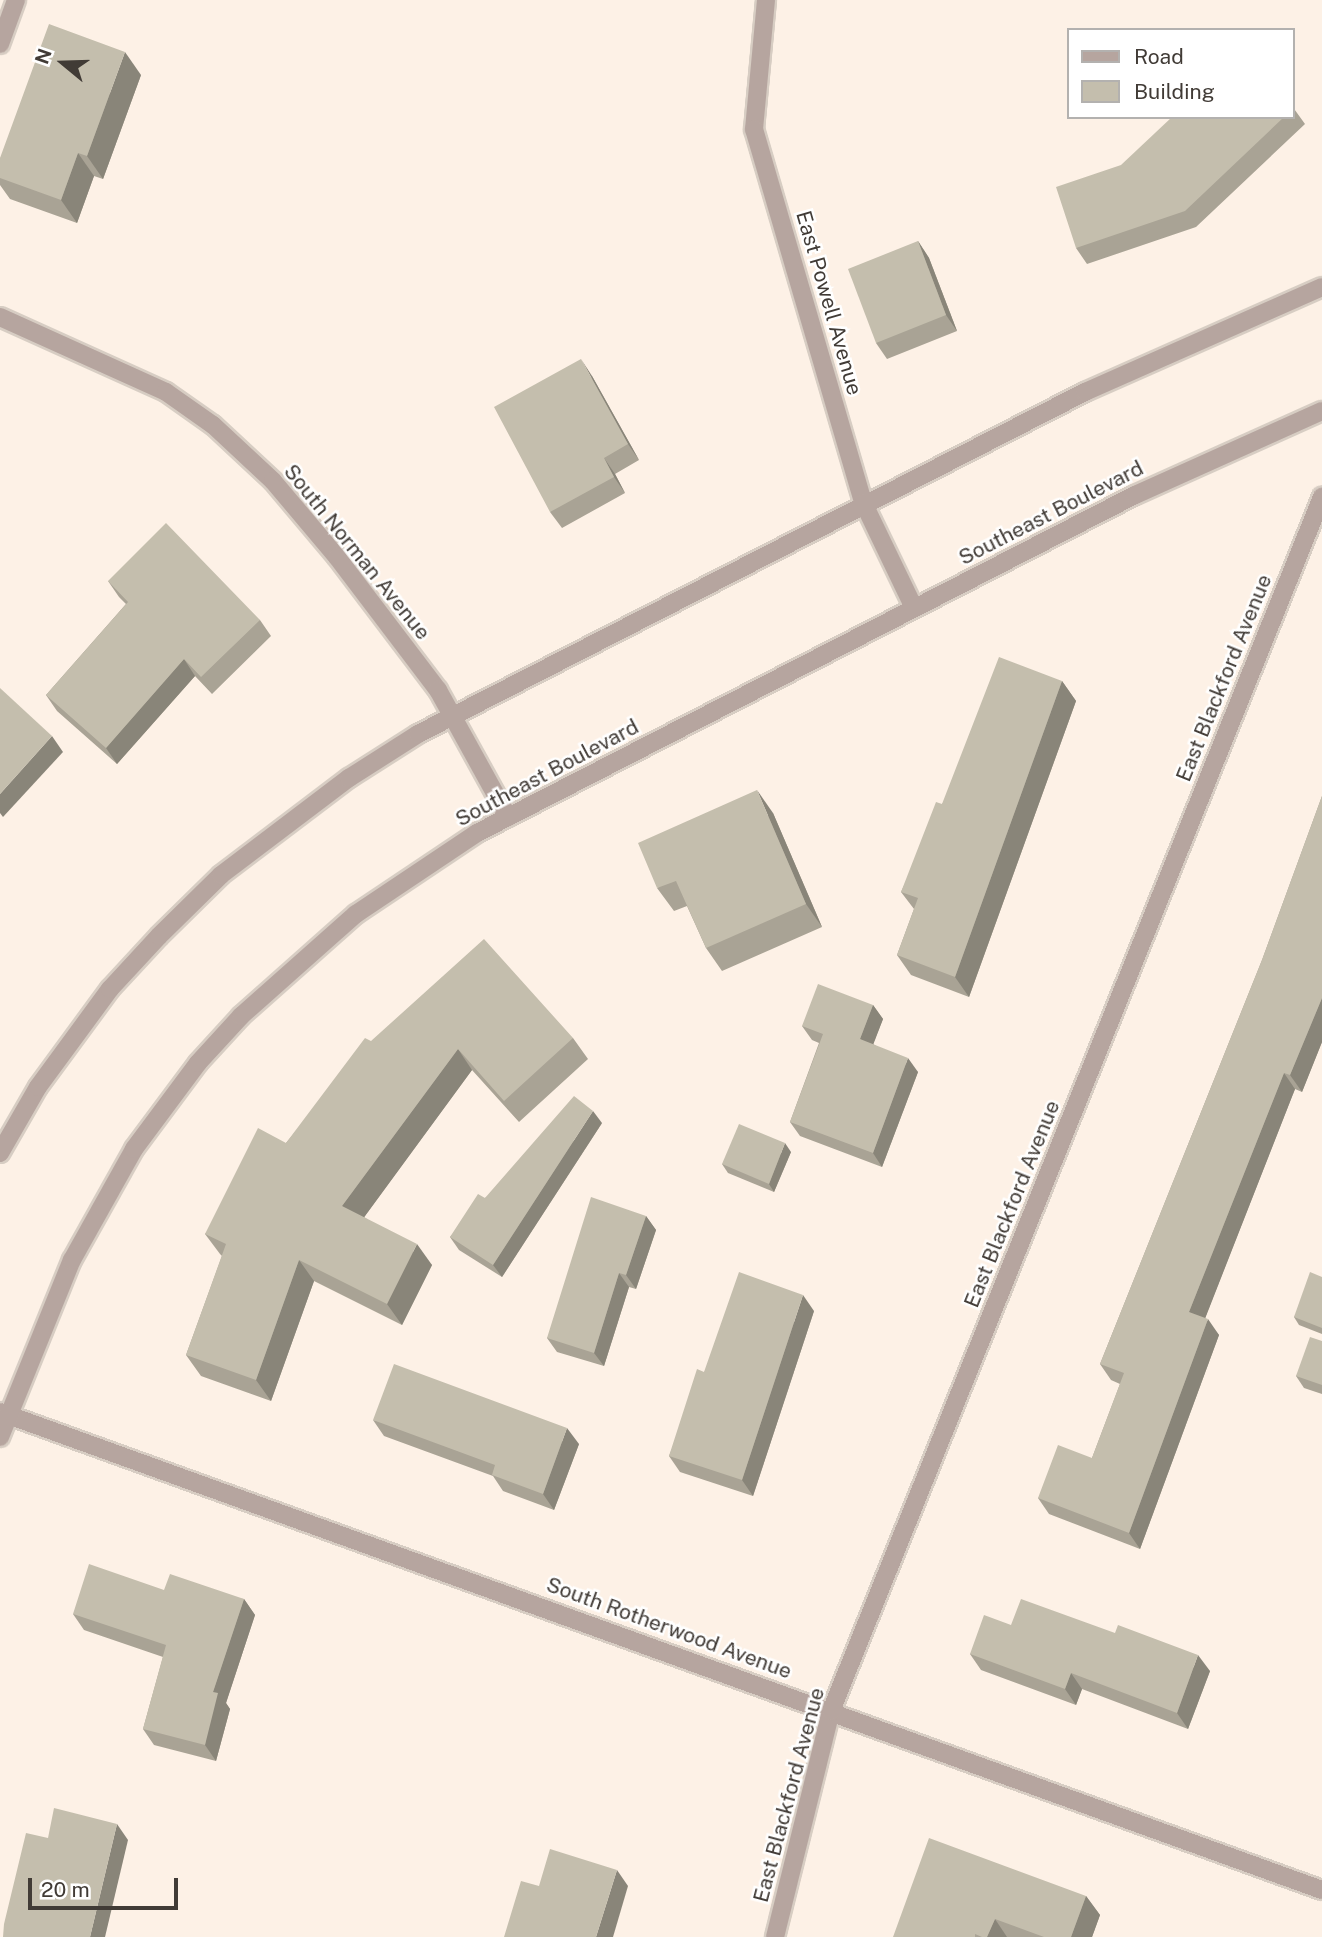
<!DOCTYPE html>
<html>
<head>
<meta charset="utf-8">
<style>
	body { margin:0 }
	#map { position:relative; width:1322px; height:1937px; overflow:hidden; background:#fdf1e6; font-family:"Public Sans",sans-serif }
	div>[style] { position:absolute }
	.roads { filter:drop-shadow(2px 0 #d7cdc3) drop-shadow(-2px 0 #d7cdc3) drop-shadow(0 2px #d7cdc3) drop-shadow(0 -2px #d7cdc3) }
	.minor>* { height:18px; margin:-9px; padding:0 9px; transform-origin:9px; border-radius:9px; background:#b6a59f }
	.wall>* { inset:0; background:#a9a395 }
	.shaded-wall>* { inset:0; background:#898579 }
	.building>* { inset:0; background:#c4bead }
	span { translate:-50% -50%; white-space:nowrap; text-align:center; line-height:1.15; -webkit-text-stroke:5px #fff; paint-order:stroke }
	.street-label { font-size:21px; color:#413b36 }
	.legend { position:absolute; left:1067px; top:28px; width:228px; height:91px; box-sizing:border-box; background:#fff; border:2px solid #b3b1af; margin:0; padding:9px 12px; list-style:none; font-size:21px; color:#413b36 }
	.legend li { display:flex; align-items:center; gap:14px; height:35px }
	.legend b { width:35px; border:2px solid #b3b1af }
	.north { position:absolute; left:28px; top:28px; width:70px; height:70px; -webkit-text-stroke:5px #fff; paint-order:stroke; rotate:289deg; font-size:19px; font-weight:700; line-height:28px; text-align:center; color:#413b36 }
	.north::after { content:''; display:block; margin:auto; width:24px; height:32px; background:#413b36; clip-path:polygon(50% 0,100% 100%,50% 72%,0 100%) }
	.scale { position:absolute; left:28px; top:1878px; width:150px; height:32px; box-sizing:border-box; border:4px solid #413b36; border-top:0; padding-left:9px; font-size:21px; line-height:24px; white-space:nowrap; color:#413b36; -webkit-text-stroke:5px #fff; paint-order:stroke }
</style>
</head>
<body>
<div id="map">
	<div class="roads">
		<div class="minor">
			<i style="left:766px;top:0;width:130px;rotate:95.3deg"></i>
			<i style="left:754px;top:129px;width:391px;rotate:73.7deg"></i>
			<i style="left:864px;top:504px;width:115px;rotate:64.3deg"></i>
			<i style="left:0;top:44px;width:47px;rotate:-70deg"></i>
			<i style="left:0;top:317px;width:182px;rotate:24.3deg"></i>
			<i style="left:166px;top:392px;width:57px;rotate:35.1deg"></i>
			<i style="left:213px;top:425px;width:82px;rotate:43deg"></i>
			<i style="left:273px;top:481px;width:99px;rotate:49.9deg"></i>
			<i style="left:337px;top:557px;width:167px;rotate:52.8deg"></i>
			<i style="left:438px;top:690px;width:145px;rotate:61.1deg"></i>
			<i style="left:0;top:1153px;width:76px;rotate:-60.1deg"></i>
			<i style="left:38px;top:1087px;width:122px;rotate:-53.7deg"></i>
			<i style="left:110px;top:989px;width:72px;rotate:-47.2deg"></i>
			<i style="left:159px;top:936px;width:87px;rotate:-44.5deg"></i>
			<i style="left:221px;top:875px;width:161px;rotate:-37.2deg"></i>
			<i style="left:349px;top:778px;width:82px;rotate:-32.5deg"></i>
			<i style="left:418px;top:734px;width:750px;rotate:-27.15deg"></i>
			<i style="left:1085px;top:392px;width:259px;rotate:-23.9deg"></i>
			<i style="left:0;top:1412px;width:1406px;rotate:19.88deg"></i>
			<i style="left:0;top:1437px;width:191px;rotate:-67.9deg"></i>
			<i style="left:72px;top:1260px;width:127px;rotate:-60.8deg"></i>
			<i style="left:134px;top:1149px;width:107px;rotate:-53.3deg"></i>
			<i style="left:198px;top:1063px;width:64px;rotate:-47.5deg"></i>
			<i style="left:241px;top:1016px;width:154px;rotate:-41.6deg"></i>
			<i style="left:356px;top:914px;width:146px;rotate:-33.8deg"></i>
			<i style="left:477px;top:833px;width:740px;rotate:-27.19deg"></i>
			<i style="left:1135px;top:495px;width:205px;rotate:-24.2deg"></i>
			<i style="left:775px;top:1937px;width:233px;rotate:-76.1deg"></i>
			<i style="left:831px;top:1711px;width:1310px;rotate:-67.98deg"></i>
		</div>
	</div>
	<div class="wall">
		<i style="clip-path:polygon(141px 75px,103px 179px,94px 176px,77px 223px,10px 199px,0 185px,0 158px)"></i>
		<i style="clip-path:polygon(1292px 106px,1305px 124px,1196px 227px,1087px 264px,1076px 248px,1172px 117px,1292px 117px)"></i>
		<i style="clip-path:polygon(918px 241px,929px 258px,957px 331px,887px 359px,876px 343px)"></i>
		<i style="clip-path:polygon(592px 376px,639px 460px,615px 474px,625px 493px,562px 528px,550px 512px)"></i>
		<i style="clip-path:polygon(108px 581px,260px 620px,271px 636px,212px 694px,195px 676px,117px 764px,57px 711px,46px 695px,126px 604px,119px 597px)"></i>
		<i style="clip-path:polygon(1062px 681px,1076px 701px,969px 997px,911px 975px,897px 955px,914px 909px,901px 892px,942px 804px)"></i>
		<i style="clip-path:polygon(1322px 796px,1322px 1042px,1302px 1092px,1295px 1089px,1205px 1318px,1219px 1335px,1140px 1549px,1049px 1514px,1038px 1498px,1092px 1458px,1120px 1384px,1111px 1380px,1100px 1364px,1262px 960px)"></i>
		<i style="clip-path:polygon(773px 813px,822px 927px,722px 971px,706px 948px,687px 906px,674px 911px,657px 888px)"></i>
		<i style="clip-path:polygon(873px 1005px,883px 1019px,873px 1044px,918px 1072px,882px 1167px,800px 1136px,790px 1122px,819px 1043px,812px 1040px,802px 1026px)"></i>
		<i style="clip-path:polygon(573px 1038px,588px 1059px,519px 1122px,472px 1070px,364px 1217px,432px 1265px,402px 1325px,314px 1281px,271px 1401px,201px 1376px,186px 1355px,222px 1256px,220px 1254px,205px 1234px,286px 1143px,371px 1041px)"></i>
		<i style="clip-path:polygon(602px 1123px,502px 1277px,459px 1250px,450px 1237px,485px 1198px)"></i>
		<i style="clip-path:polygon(791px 1152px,774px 1192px,728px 1173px,722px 1164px)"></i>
		<i style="clip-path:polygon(646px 1216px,656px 1230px,636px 1289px,629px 1287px,604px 1366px,557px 1352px,547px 1338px)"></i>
		<i style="clip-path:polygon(1322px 1277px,1322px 1334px,1299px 1325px,1294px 1317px)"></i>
		<i style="clip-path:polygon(814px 1311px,753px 1496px,680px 1472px,669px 1456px,704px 1372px)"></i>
		<i style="clip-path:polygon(1322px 1341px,1322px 1394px,1304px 1388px,1296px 1376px)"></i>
		<i style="clip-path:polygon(373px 1420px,579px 1444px,554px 1510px,503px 1491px,493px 1476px,384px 1436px)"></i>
		<i style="clip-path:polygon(164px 1590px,244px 1599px,255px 1615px,226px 1703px,230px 1709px,216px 1761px,154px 1745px,143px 1729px,163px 1657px,84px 1630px,73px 1614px)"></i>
		<i style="clip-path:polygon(1011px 1625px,1210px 1671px,1188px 1729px,1082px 1689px,1076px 1705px,981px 1670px,970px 1654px)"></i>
		<i style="clip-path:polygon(1086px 1896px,1100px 1915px,1092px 1937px,893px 1937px)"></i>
	</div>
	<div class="shaded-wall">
		<i style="clip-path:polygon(125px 52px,141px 75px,103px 179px,87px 156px)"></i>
		<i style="clip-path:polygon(78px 153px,94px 176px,77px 223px,61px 200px)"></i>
		<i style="clip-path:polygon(918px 241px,929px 258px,957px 331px,946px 315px)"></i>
		<i style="clip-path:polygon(581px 359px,592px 376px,639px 460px,628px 444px)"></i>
		<i style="clip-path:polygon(604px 458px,615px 474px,625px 493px,614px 477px)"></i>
		<i style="clip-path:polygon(184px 659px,195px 676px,117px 764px,106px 748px)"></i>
		<i style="clip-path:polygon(1062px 681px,1076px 701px,969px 997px,955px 977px)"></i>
		<i style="clip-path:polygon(52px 736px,63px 752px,3px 817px,0 813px,0 794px)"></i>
		<i style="clip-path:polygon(757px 790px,773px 813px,822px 927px,806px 904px)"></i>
		<i style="clip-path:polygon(1322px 998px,1322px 1042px,1302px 1092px,1290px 1075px)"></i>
		<i style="clip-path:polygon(873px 1005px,883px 1019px,870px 1053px,860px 1039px)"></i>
		<i style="clip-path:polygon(458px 1049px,472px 1070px,357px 1227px,342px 1206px)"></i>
		<i style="clip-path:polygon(908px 1058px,918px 1072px,882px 1167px,873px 1153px)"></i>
		<i style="clip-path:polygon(1284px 1073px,1295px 1089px,1201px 1329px,1189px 1312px)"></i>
		<i style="clip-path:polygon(593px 1111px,602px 1123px,502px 1277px,493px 1265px)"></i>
		<i style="clip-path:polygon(785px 1143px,791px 1152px,774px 1192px,769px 1184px)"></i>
		<i style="clip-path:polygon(646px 1216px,656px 1230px,636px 1289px,626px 1275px)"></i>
		<i style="clip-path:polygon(417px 1244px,432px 1265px,402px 1325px,387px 1304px)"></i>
		<i style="clip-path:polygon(299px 1260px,314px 1281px,271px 1401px,256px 1380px)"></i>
		<i style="clip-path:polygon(619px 1273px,629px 1287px,604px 1366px,594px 1353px)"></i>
		<i style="clip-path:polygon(803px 1295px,814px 1311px,753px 1496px,742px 1480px)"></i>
		<i style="clip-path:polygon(1208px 1319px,1219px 1335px,1140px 1549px,1129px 1533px)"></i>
		<i style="clip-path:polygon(567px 1428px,579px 1444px,554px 1510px,543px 1494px)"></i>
		<i style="clip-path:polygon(244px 1599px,255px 1615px,226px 1703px,230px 1709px,216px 1761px,205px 1745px,213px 1692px)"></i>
		<i style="clip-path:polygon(1198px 1655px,1210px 1671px,1188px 1729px,1177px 1713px)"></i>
		<i style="clip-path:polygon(1071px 1673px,1082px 1689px,1076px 1705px,1065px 1689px)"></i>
		<i style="clip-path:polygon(117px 1824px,128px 1840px,105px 1937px,90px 1937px)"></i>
		<i style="clip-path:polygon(617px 1870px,628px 1886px,613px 1937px,596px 1937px)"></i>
		<i style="clip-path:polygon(1086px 1896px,1100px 1915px,1092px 1937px,1071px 1937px)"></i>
		<i style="clip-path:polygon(995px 1919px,1007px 1937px,987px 1937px)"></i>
	</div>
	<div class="building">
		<i style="clip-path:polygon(49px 24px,125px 52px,87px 156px,78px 153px,61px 200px,0 178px,0 158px)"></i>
		<i style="clip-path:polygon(1172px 117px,1284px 117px,1185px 211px,1076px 248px,1056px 187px,1121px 165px)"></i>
		<i style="clip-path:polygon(918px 241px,946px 315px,876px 343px,848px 269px)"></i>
		<i style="clip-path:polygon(581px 359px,628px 444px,604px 458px,614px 477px,550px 512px,494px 407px)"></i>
		<i style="clip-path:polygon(166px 523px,260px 620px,201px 677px,184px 659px,106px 748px,46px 695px,128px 602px,108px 581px)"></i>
		<i style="clip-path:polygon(999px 657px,1062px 681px,955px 977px,897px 955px,918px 898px,901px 892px,936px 802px,942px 804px)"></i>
		<i style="clip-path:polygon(0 688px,52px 736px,0 794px)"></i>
		<i style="clip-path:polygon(757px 790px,806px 904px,706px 948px,676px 881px,657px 888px,638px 843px)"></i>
		<i style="clip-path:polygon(1322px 796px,1322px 998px,1290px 1075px,1284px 1073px,1189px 1312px,1208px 1319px,1129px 1533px,1038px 1498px,1058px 1445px,1092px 1458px,1124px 1373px,1100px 1364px,1262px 960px)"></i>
		<i style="clip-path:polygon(484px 939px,573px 1038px,504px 1101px,458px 1049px,342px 1206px,417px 1244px,387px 1304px,299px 1260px,256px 1380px,186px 1355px,226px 1244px,205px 1234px,258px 1128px,286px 1143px,365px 1038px,371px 1041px)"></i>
		<i style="clip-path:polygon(818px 984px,873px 1005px,860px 1039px,908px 1058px,873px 1153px,790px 1122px,823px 1034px,802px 1026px)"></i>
		<i style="clip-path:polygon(574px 1096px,593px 1111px,493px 1265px,450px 1237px,478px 1194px,485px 1198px)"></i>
		<i style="clip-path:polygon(739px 1124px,785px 1143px,769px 1184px,722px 1164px)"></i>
		<i style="clip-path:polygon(591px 1197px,646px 1216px,626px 1275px,619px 1273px,594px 1353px,547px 1338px)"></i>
		<i style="clip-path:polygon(739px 1272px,803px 1295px,742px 1480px,669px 1456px,697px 1369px,704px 1372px)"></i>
		<i style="clip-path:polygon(1310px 1272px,1322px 1277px,1322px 1328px,1294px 1317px)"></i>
		<i style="clip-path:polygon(1310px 1337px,1322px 1341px,1322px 1385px,1296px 1376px)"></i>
		<i style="clip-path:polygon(394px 1364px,567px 1428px,543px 1494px,492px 1475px,495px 1465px,373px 1420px)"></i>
		<i style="clip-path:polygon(89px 1564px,164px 1590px,170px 1574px,244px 1599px,213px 1692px,218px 1693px,205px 1745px,143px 1729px,166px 1645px,73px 1614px)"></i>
		<i style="clip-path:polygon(1021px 1599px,1115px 1633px,1118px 1625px,1198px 1655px,1177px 1713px,1071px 1673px,1065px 1689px,970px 1654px,984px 1615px,1011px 1625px)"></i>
		<i style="clip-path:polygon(54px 1808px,117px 1824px,90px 1937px,3px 1937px,4px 1924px,26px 1833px,48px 1838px)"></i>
		<i style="clip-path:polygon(929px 1838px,1086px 1896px,1071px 1937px,1044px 1937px,995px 1919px,987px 1937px,982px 1937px,975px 1934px,975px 1937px,893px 1937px)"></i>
		<i style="clip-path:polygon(550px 1849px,617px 1870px,596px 1937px,504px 1937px,521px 1881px,539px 1886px)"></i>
	</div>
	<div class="street-label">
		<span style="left:829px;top:303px;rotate:74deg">East Powell Avenue</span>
		<span style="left:1051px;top:513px;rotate:-27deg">Southeast Boulevard</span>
		<span style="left:357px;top:552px;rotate:51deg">South Norman Avenue</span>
		<span style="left:1224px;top:678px;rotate:-68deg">East Blackford Avenue</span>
		<span style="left:547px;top:773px;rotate:-28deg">Southeast Boulevard</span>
		<span style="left:1012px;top:1204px;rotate:-68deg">East Blackford Avenue</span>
		<span style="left:669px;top:1628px;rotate:20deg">South Rotherwood Avenue</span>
		<span style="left:789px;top:1795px;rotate:-75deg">East Blackford Avenue</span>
	</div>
	<ul class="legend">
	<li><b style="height:9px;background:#b6a59f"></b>Road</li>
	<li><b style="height:19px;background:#c4bead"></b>Building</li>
	</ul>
	<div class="north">N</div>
	<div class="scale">20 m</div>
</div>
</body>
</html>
